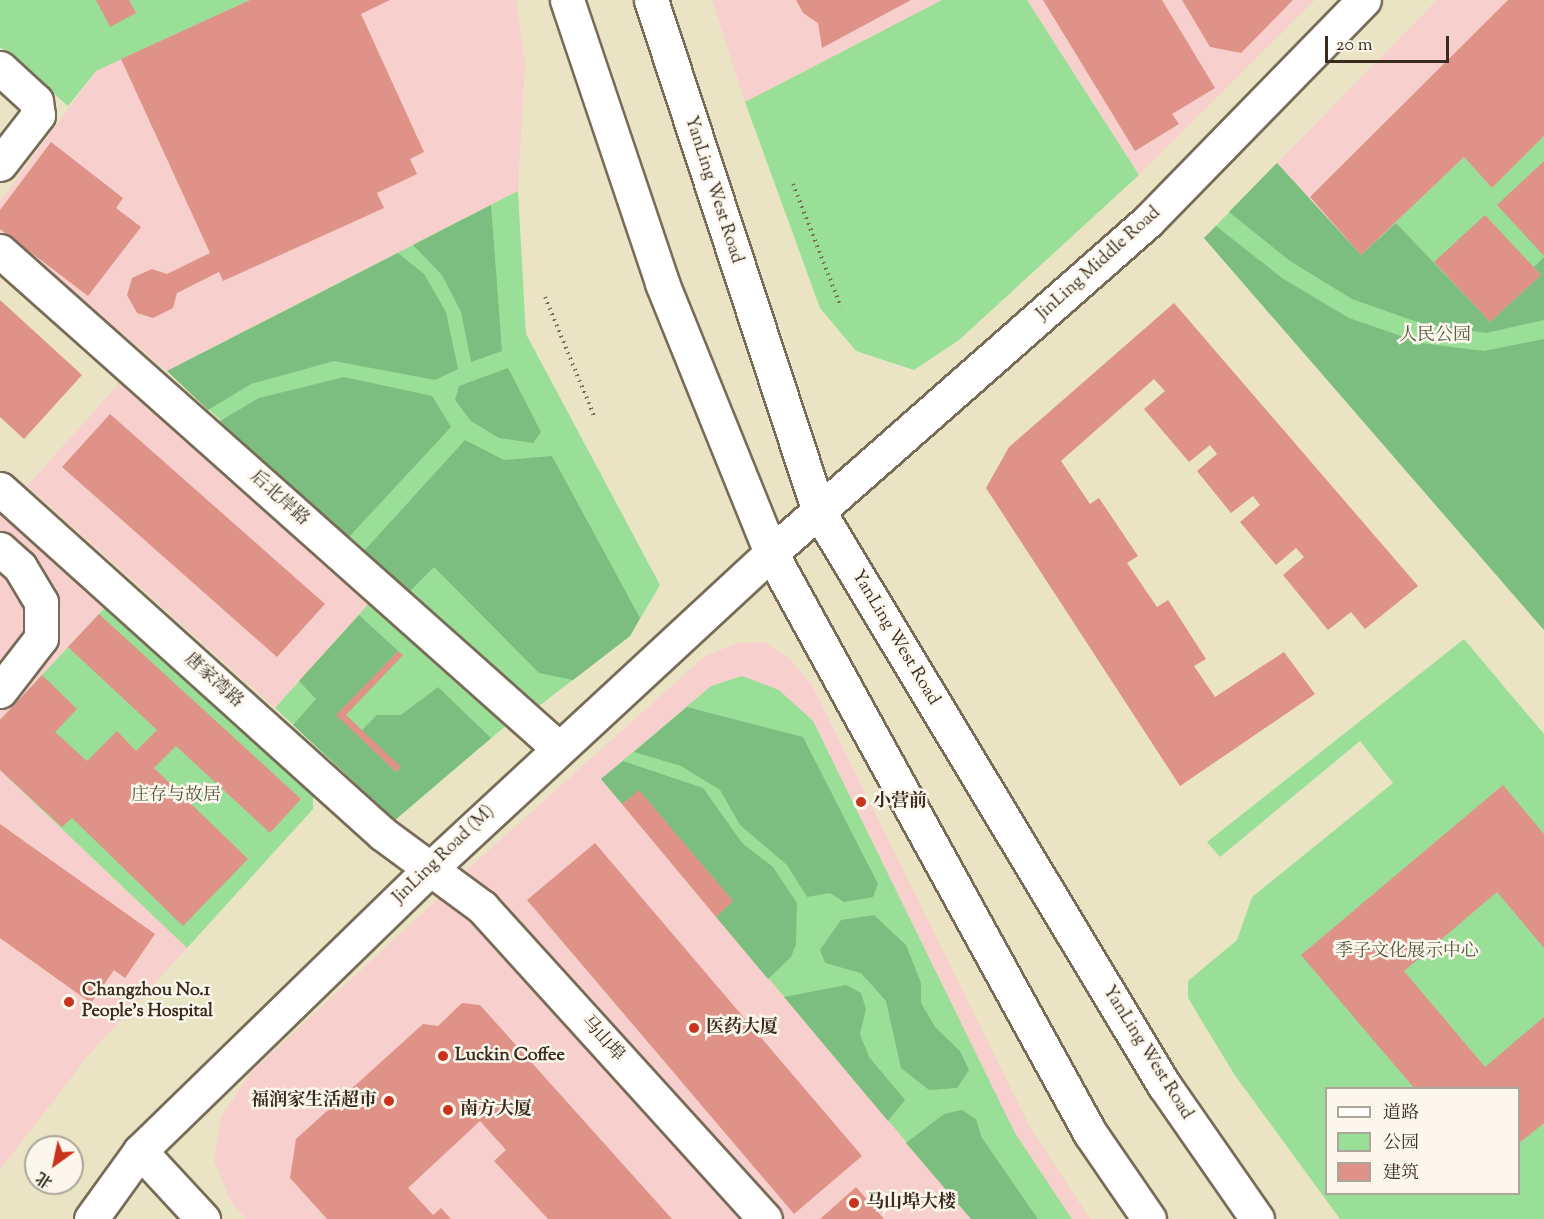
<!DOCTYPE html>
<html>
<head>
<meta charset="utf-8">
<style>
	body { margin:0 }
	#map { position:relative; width:1544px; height:1219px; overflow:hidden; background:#eae4c4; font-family:"Sorts Mill Goudy","Noto Serif SC",serif }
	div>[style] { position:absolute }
	.built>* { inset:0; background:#f7d0cd }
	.green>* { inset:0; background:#9adf97 }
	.forest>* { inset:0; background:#7bbe80 }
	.building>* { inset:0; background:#df9287 }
	.path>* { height:4px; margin-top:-2px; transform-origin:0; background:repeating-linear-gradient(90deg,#786b58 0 1.5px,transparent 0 6px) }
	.roads { filter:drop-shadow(2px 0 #786b58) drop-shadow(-2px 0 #786b58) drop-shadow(0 2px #786b58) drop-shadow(0 -2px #786b58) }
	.minor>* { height:33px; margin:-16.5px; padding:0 16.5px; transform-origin:16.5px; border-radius:16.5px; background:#fff }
	.major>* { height:33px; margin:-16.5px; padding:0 16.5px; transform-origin:16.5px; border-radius:16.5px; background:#fff }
	.dots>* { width:16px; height:16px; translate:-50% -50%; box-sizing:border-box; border:3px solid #fbf7ec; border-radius:50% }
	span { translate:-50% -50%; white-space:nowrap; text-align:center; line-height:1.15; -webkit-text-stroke:5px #fbf7ec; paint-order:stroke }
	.street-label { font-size:18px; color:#3b2a1e }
	.park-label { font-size:18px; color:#53573c }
	.poi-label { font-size:18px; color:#3b2a1e; font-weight:700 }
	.left { translate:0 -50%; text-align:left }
	.right { translate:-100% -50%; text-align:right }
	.legend { position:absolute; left:1325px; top:1087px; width:195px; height:108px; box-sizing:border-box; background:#fbf7ec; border:2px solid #aea59a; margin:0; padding:8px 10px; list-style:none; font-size:18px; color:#3b2a1e }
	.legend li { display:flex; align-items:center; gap:12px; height:30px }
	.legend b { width:30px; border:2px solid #aea59a }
	.north { position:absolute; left:24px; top:1135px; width:60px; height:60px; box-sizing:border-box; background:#fbf7ec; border:2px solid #aea59a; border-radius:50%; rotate:213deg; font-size:16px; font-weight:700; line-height:24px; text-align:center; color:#3b2a1e }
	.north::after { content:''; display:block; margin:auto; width:21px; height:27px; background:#c8321e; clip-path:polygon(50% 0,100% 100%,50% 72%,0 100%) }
	.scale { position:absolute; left:1325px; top:36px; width:124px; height:27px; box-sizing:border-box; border:3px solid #3b2a1e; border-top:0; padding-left:8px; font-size:18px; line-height:21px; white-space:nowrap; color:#3b2a1e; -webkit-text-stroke:4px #fbf7ec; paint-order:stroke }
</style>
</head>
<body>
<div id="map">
	<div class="built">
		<i style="clip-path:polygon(245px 0,516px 0,525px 63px,518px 191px,167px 371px,0 231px,0 201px,96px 71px)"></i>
		<i style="clip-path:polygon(712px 0,942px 0,745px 102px)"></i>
		<i style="clip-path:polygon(1027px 0,1315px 0,1139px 175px)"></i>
		<i style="clip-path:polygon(1437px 0,1544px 0,1544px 136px,1492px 188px,1464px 157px,1361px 255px,1277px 163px)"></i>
		<i style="clip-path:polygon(124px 378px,373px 599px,275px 708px,27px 486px)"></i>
		<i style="clip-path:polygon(0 489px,117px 594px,0 720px)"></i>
		<i style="clip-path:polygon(764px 642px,791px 660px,812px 685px,1029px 1125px,1090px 1219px,779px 1219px,460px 876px,705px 656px,738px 643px)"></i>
		<i style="clip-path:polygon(0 770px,187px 948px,88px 1056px,0 1170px)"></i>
		<i style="clip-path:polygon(443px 894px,475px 917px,751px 1219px,246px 1219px,231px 1202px,214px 1160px,221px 1117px,250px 1073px)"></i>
	</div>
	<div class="green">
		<i style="clip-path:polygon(0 0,250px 0,96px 71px,68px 106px,0 47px)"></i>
		<i style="clip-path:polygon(942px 0,1027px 0,1139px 175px,959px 340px,914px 370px,856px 351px,820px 308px,745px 102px)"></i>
		<i style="clip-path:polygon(1544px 136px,1544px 630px,1204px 238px,1277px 163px,1361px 255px,1464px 157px,1492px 188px)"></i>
		<i style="clip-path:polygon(518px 191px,526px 334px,660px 585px,630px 636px,535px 709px,167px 371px)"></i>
		<i style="clip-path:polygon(373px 599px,508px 724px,395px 820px,275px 708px)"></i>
		<i style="clip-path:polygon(112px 600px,313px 783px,313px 809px,187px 948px,0 770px,0 720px)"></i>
		<i style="clip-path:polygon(evenodd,1464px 639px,1544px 734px,1544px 1219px,1340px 1219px,1234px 1074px,1188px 998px,1188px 981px,1237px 940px,1252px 897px,1393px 783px,1360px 741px,1220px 857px,1207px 842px,1464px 639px,1326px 1088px,1518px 1088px,1518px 1194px,1326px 1194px,1326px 1088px)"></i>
		<i style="clip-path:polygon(742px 676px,779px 690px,813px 721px,1015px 1133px,1072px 1219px,971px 1219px,601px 779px,711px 686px)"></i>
	</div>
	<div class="forest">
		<i style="clip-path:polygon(1277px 163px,1361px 255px,1396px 223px,1490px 322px,1541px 275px,1534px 267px,1544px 257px,1544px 320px,1486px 333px,1423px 324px,1352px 299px,1290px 261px,1229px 212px)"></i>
		<i style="clip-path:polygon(491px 205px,502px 351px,471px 362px,461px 312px,442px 275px,413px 245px)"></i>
		<i style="clip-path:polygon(1216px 226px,1282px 278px,1349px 318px,1421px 343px,1484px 351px,1544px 339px,1544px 630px,1204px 238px)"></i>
		<i style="clip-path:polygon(398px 253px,424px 274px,446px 312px,458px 369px,435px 380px,334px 361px,251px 384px,208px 410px,167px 371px)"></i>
		<i style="clip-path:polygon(508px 368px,541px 432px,533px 443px,499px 438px,471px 421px,455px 400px,459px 386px)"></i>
		<i style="clip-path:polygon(344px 377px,432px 396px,451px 427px,348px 538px,220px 421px,259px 398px)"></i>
		<i style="clip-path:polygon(465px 440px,504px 460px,552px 456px,640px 618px,630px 636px,573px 680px,539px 673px,434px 567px,408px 593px,364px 551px)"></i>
		<i style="clip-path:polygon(359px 615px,398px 651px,337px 715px,396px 772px,400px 768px,362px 730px,377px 715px,401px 715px,438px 687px,491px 738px,395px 820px,293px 725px,316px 699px,299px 681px)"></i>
		<i style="clip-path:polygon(687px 707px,803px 737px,878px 884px,873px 897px,844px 902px,830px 893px,807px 897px,787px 865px,740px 825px,720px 790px,681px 766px,634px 752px)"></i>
		<i style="clip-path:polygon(623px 761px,703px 788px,743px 844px,773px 867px,797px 903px,796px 944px,791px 957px,768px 979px,716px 917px,733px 901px,639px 791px,622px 804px,601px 779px)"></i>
		<i style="clip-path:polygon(874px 915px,906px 945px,921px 983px,921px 1003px,935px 1027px,960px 1051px,969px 1070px,957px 1088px,929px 1090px,901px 1068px,886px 1001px,861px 973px,825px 963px,820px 950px,841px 920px)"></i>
		<i style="clip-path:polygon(846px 985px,861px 993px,866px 1009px,860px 1034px,869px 1057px,905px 1100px,888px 1121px,784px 997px)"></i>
		<i style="clip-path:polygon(962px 1110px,976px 1119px,982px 1138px,1038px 1219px,971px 1219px,906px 1143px,944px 1114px)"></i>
	</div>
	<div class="building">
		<i style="clip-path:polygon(96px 0,129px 0,136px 13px,110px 27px)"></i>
		<i style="clip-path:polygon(250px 0,390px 0,361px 14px,424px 152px,410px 159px,417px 174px,377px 193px,384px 208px,223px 281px,219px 272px,177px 293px,173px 308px,153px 318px,137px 313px,127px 295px,132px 278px,152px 269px,167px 274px,210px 253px,121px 59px)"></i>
		<i style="clip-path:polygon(796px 0,911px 0,822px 48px,818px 23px,803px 13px)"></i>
		<i style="clip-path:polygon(1043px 0,1162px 0,1215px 88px,1172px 114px,1179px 124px,1135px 151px)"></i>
		<i style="clip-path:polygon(1182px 0,1293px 0,1241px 53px,1210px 47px)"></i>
		<i style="clip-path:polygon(1508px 0,1544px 0,1544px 136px,1492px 188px,1464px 157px,1361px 255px,1310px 197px)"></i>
		<i style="clip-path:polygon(51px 142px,123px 198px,116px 208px,141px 227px,88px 296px,0 229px,0 210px)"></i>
		<i style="clip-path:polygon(1544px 161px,1544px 256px,1497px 205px)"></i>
		<i style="clip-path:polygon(1485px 215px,1541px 275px,1490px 322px,1434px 262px)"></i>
		<i style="clip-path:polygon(0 300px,82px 375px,24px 439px,0 417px)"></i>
		<i style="clip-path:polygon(1174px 303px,1418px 586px,1365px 629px,1351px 612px,1328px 630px,1283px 575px,1304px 557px,1296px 548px,1276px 565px,1240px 522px,1260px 505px,1253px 496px,1231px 513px,1197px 471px,1217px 454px,1210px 445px,1189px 462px,1144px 409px,1165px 391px,1154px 379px,1061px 461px,1090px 504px,1099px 498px,1138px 556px,1127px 563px,1157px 607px,1168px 600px,1206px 659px,1194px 666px,1215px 697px,1284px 652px,1315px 694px,1180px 786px,986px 488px,1009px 447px)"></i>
		<i style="clip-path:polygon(110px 414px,325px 604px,277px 657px,62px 467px)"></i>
		<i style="clip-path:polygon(99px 614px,301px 799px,270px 833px,176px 746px,154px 768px,248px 859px,183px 926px,72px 818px,62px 827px,0 770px,0 720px,42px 675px,77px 709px,55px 732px,87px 761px,117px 731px,136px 751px,157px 730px,68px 647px)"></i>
		<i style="clip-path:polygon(398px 651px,403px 655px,346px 715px,401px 767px,396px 772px,336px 715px)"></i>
		<i style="clip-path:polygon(1503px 785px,1544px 834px,1544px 948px,1497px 892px,1404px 971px,1485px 1067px,1544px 1017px,1544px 1123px,1518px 1144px,1518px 1088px,1414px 1088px,1301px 955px)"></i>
		<i style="clip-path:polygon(639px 790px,733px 901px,716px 917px,622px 804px)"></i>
		<i style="clip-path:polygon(0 824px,155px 934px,125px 978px,114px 970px,91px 1003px,0 938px)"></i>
		<i style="clip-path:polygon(595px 843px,862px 1156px,794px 1214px,527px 900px)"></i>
		<i style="clip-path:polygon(462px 1003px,480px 1005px,672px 1219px,548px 1219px,494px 1161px,506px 1150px,480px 1121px,408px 1188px,433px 1215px,441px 1208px,451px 1219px,327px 1219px,290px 1178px,296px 1139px,423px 1024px,438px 1026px)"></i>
		<i style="clip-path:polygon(856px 1187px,884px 1219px,820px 1219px)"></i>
	</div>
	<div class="path">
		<i style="left:793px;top:184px;width:132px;rotate:68.7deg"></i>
		<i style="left:545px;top:297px;width:129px;rotate:67.6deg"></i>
	</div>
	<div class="roads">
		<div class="minor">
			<i style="left:0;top:68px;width:49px;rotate:42.5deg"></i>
			<i style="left:36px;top:101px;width:14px;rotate:82deg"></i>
			<i style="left:38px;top:115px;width:62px;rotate:127.8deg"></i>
			<i style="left:0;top:251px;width:746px;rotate:41.68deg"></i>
			<i style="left:0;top:489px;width:515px;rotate:42.01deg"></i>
			<i style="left:383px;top:834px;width:123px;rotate:36.4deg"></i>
			<i style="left:482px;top:907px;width:421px;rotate:47.8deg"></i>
			<i style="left:0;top:549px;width:27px;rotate:42deg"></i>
			<i style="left:20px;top:567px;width:41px;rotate:59deg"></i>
			<i style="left:41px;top:602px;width:36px;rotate:90deg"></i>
			<i style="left:41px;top:638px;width:67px;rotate:127.7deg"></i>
			<i style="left:140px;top:1151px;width:93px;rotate:47.2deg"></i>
		</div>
		<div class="major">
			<i style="left:567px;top:0;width:299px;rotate:71.4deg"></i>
			<i style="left:662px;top:283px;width:291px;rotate:68deg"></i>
			<i style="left:771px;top:553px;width:662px;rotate:61.19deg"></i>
			<i style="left:1090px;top:1133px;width:104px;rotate:55.5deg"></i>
			<i style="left:651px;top:0;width:539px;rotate:71.83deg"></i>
			<i style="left:819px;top:512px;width:669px;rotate:58.95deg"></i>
			<i style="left:1164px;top:1085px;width:163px;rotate:55.2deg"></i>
			<i style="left:91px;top:1219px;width:84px;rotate:-54.2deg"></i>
			<i style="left:140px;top:1151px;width:406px;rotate:-44.2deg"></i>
			<i style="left:431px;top:868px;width:463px;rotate:-42.8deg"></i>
			<i style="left:771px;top:553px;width:502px;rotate:-41.37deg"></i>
			<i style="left:1148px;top:221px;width:309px;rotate:-45.7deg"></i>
		</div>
	</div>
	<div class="dots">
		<i style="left:861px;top:802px;background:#c8321e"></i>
		<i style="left:69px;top:1002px;background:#c8321e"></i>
		<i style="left:694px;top:1028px;background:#c8321e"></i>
		<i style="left:443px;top:1056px;background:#c8321e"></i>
		<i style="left:389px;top:1101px;background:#c8321e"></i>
		<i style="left:448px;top:1110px;background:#c8321e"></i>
		<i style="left:854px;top:1203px;background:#c8321e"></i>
	</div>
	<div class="street-label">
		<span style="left:713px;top:190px;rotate:72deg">YanLing West Road</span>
		<span style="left:1099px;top:264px;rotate:-42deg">JinLing Middle Road</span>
		<span style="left:279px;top:499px;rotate:42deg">后北岸路</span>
		<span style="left:895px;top:638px;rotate:59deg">YanLing West Road</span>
		<span style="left:213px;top:681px;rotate:42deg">唐家湾路</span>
		<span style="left:444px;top:855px;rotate:-44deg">JinLing Road (M)</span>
		<span style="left:602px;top:1039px;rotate:48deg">马山埠</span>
		<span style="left:1147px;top:1053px;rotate:58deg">YanLing West Road</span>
	</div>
	<div class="park-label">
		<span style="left:1435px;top:336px">人民公园</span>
		<span style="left:176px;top:796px">庄存与故居</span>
		<span style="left:1407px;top:952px">季子文化展示中心</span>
	</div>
	<div class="poi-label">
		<span class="left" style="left:873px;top:802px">小营前</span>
		<span class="left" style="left:82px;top:1002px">Changzhou No.1<br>People's Hospital</span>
		<span class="left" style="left:706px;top:1028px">医药大厦</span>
		<span class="left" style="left:455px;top:1056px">Luckin Coffee</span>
		<span class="right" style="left:377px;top:1101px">福润家生活超市</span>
		<span class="left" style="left:460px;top:1110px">南方大厦</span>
		<span class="left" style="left:866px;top:1203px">马山埠大楼</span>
	</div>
	<ul class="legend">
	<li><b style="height:8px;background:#fff"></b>道路</li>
	<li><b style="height:16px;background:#9adf97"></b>公园</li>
	<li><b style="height:16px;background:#df9287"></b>建筑</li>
	</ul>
	<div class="north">北</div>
	<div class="scale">20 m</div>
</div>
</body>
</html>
